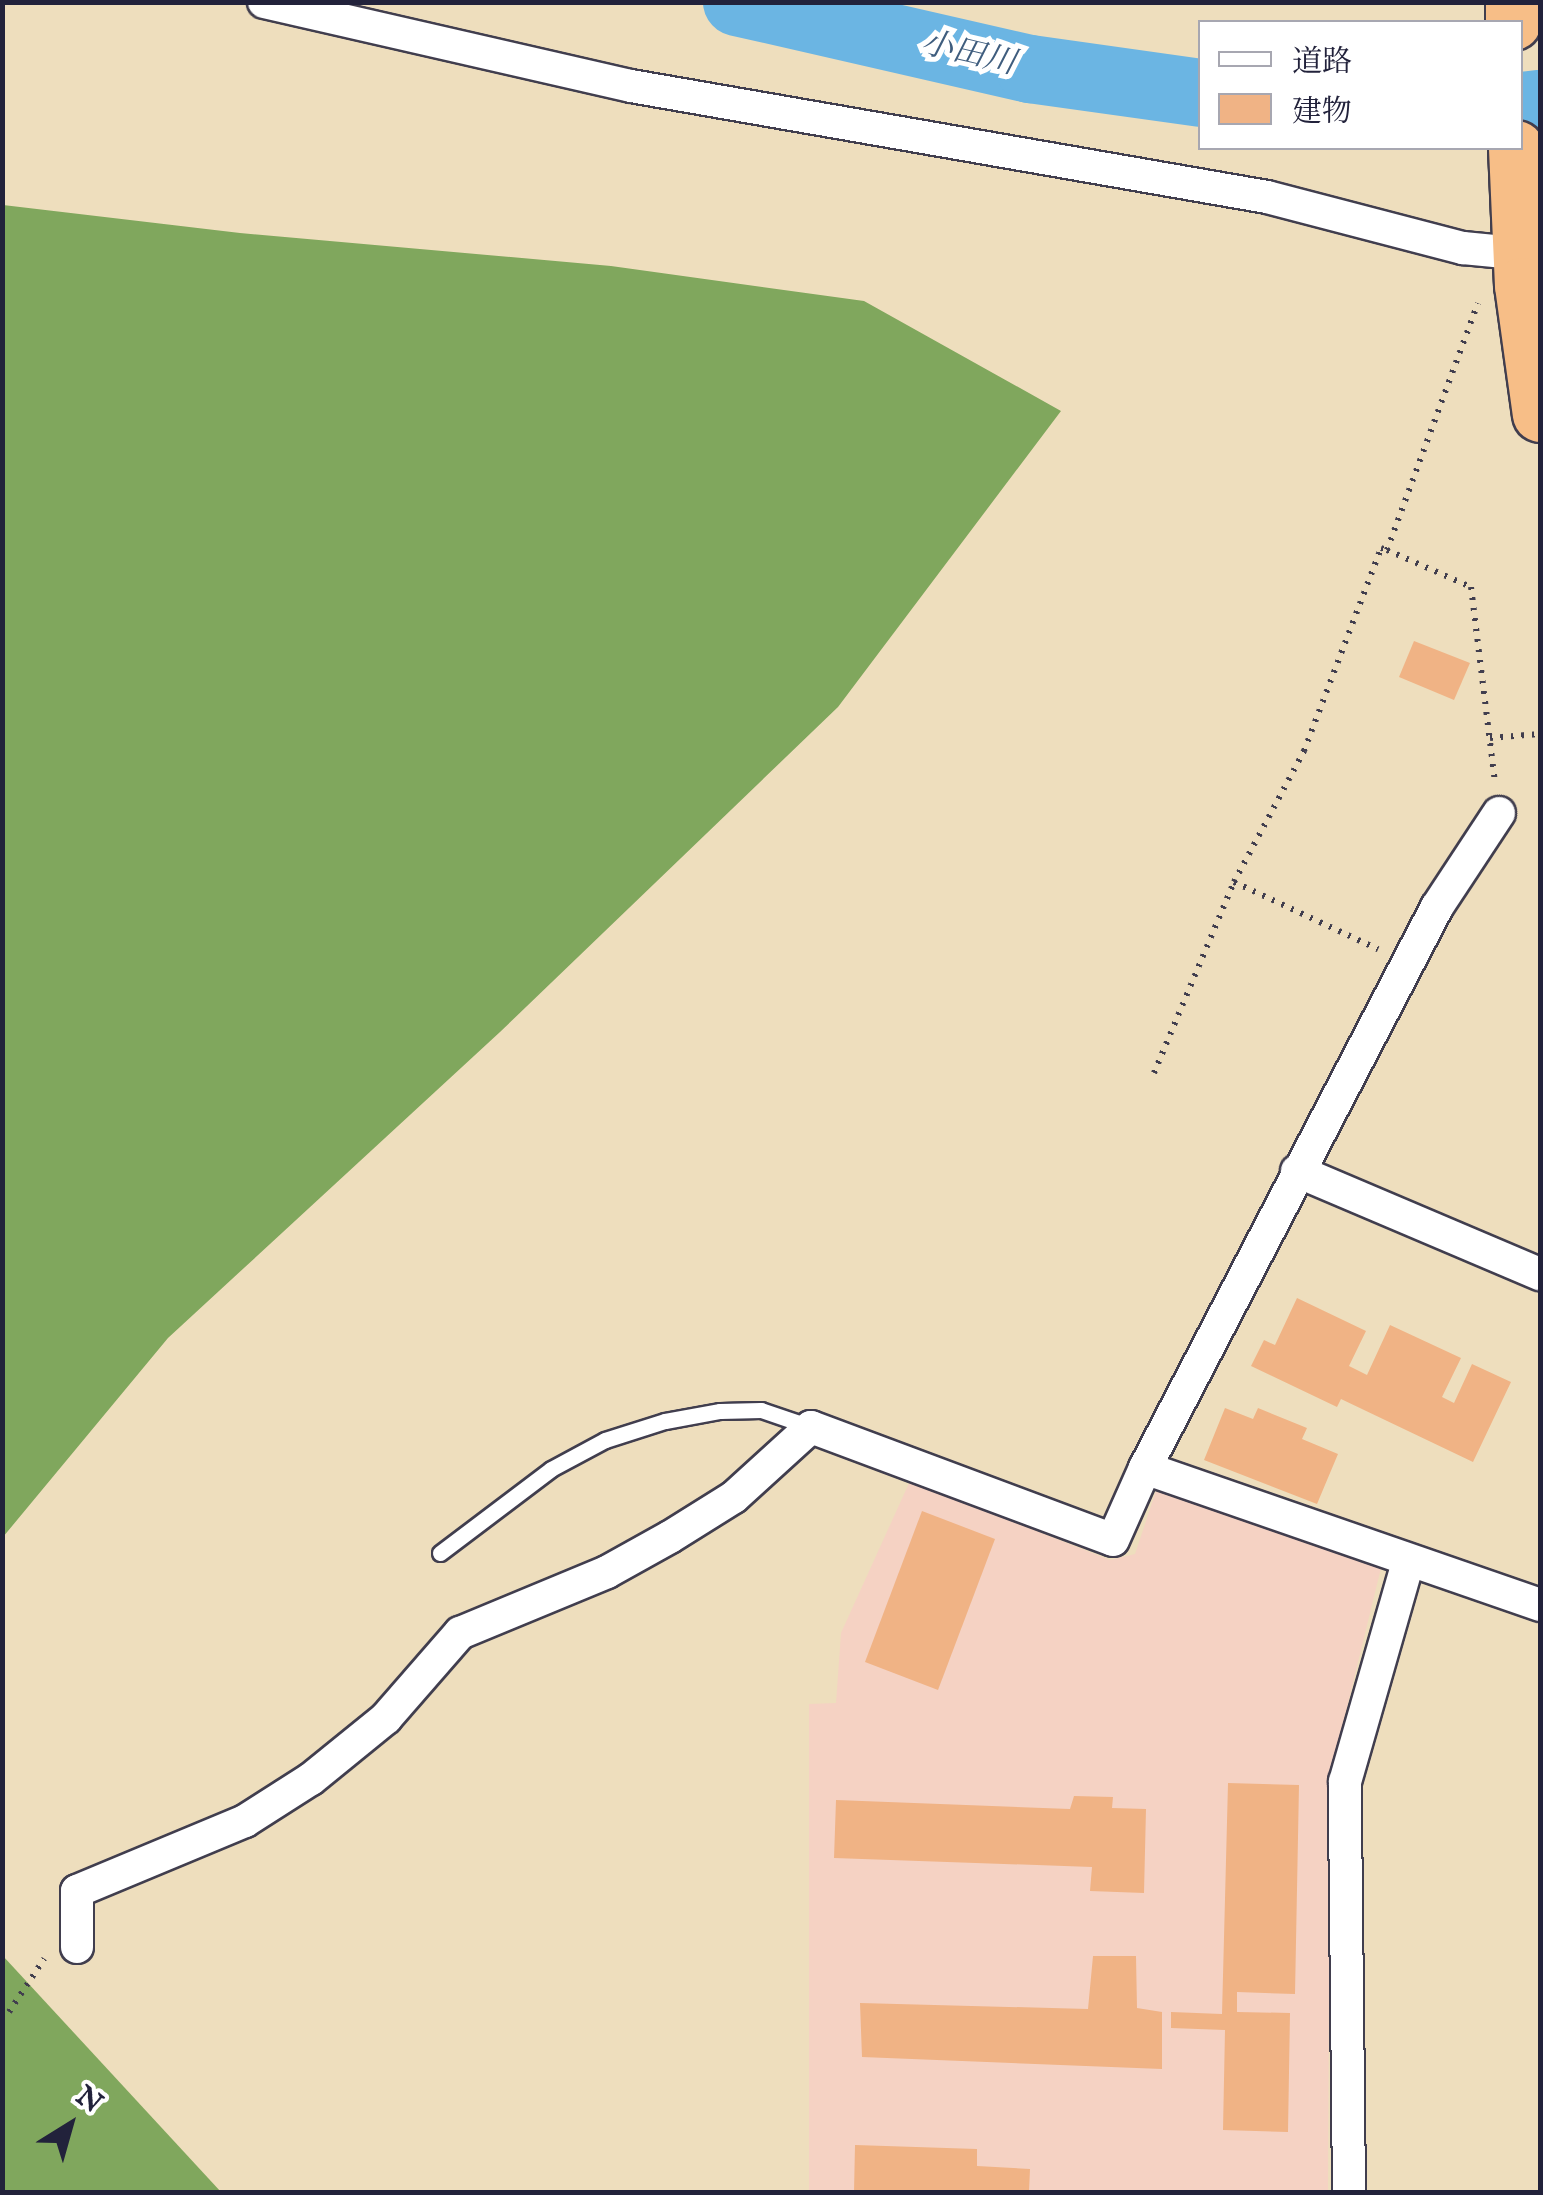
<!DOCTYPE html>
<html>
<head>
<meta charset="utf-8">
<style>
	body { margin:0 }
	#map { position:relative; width:1543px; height:2195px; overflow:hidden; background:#eedebd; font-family:"IM FELL English","Noto Serif JP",serif }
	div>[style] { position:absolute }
	.built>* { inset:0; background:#f5d2c3 }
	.forest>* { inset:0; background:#80a75d }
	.river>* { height:68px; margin:-34px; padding:0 34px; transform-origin:34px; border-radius:34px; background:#6bb5e3 }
	.building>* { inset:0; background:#f0b385 }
	.path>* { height:6px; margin-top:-3px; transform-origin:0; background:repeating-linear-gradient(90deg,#413e4e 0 2.5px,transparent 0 10.5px) }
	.roads { filter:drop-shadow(2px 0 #413e4e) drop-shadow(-2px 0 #413e4e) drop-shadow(0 2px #413e4e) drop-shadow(0 -2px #413e4e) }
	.service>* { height:15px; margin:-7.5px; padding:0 7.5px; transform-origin:7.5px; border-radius:7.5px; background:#fff }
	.minor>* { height:32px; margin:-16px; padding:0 16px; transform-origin:16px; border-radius:16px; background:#fff }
	.trunk>* { height:55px; margin:-27.5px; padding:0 27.5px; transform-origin:27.5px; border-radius:27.5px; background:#f7be87 }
	span { translate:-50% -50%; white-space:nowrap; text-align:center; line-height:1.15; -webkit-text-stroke:10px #fff; paint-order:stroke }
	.water-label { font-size:32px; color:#3f5d7e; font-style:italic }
	.frame { position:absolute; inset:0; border:5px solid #22223b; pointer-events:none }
	.legend { position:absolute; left:1198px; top:20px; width:325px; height:130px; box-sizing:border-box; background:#fff; border:2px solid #a7a7b1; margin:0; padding:12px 18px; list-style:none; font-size:30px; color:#22223b }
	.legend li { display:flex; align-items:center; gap:20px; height:50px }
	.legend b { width:50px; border:2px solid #a7a7b1 }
	.north { position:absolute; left:20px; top:2075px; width:100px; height:100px; -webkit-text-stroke:8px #fff; paint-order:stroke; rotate:37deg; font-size:28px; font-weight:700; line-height:40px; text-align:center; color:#22223b }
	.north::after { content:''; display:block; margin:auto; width:35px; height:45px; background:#22223b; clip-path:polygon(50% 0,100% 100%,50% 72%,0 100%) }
</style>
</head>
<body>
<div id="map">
	<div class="built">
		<i style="clip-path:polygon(910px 1481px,1110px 1560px,1135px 1554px,1156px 1491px,1381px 1568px,1330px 1777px,1328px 2192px,809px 2192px,809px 1704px,836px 1703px,841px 1633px)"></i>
	</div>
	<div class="forest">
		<i style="clip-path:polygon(3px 205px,240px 233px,611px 266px,864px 301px,1061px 411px,838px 707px,500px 1032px,168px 1338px,3px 1537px)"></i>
		<i style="clip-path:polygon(3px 1956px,221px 2192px,3px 2192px)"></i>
	</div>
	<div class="river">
		<i style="left:737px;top:2px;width:301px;rotate:12.9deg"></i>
		<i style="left:1030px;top:69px;width:172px;rotate:8deg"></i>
		<i style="left:1520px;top:106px;width:20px;rotate:-6deg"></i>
	</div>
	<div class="building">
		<i style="clip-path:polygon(1414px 641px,1470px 663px,1454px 700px,1399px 677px)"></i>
		<i style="clip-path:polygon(1297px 1298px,1366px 1331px,1349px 1366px,1367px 1375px,1390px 1325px,1461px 1358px,1442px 1397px,1454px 1403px,1472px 1364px,1511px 1382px,1473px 1462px,1341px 1399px,1337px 1407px,1251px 1366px,1264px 1340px,1275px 1345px)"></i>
		<i style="clip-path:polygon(1225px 1408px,1253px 1419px,1258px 1408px,1307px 1428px,1302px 1439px,1338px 1454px,1317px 1504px,1204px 1460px)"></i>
		<i style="clip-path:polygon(922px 1511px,995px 1539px,938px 1690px,865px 1662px)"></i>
		<i style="clip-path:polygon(1228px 1783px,1299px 1785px,1295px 1994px,1237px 1992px,1237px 2012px,1290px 2013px,1288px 2132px,1223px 2130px,1225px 2030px,1171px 2028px,1171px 2012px,1222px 2014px)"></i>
		<i style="clip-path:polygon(1074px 1796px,1113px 1797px,1112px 1808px,1146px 1809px,1144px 1893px,1090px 1891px,1092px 1867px,834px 1858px,836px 1800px,1070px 1809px)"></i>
		<i style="clip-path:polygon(1093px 1956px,1136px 1956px,1137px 2008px,1162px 2012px,1162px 2069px,862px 2057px,860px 2003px,1088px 2009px)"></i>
		<i style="clip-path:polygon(855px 2145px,977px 2149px,977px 2166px,1030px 2169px,1029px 2192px,854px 2192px)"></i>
	</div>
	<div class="path">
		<i style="left:1387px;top:550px;width:92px;rotate:23.8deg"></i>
		<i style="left:1471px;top:587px;width:196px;rotate:83deg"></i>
		<i style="left:1490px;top:738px;width:50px;rotate:-4.6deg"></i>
		<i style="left:1234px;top:882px;width:159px;rotate:25deg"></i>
		<i style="left:1154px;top:1073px;width:207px;rotate:-67.3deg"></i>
		<i style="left:1234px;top:882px;width:149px;rotate:-61.9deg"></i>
		<i style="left:1304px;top:751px;width:217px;rotate:-69.2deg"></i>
		<i style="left:1381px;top:548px;width:6px;rotate:18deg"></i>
		<i style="left:1387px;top:550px;width:263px;rotate:-69.8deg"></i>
		<i style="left:2px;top:2011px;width:7px;rotate:8deg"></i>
		<i style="left:9px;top:2012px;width:64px;rotate:-56.6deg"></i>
	</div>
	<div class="roads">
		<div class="service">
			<i style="left:440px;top:1553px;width:139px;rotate:-37.1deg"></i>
			<i style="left:551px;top:1469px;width:61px;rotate:-28.2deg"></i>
			<i style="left:605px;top:1440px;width:63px;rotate:-17.6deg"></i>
			<i style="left:665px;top:1421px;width:56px;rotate:-10.3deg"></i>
			<i style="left:720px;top:1411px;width:41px;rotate:-1.4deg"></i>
			<i style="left:761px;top:1410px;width:53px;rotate:18.8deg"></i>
		</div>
		<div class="minor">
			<i style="left:264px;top:2px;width:376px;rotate:12.9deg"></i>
			<i style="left:631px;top:86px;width:646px;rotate:9.9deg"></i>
			<i style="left:1267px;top:197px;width:203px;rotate:14.6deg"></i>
			<i style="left:1463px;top:248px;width:73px;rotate:5.5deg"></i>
			<i style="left:1499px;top:813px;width:113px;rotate:123.4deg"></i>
			<i style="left:1437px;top:907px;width:632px;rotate:117.5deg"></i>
			<i style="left:1145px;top:1468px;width:418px;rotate:19.1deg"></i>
			<i style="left:1297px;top:1171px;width:264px;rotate:23deg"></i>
			<i style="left:77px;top:1947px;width:56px;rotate:-90deg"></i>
			<i style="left:77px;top:1891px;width:182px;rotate:-22.6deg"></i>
			<i style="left:245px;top:1821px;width:78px;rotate:-32.5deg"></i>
			<i style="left:311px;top:1779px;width:97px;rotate:-39.1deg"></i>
			<i style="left:386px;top:1718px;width:113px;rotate:-49deg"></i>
			<i style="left:460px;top:1633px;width:159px;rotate:-22.5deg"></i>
			<i style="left:607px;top:1572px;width:72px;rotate:-29.1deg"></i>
			<i style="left:670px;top:1537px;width:75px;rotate:-32deg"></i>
			<i style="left:734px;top:1497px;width:104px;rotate:-42.3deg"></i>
			<i style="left:811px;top:1427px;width:322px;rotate:20.5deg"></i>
			<i style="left:1113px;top:1540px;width:79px;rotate:-66deg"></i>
			<i style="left:1349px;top:2192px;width:410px;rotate:-90.6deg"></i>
			<i style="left:1345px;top:1782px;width:228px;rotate:-74deg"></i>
		</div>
		<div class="trunk">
			<i style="left:1513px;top:2px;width:20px;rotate:90deg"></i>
			<i style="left:1516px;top:148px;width:137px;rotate:87.5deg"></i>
			<i style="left:1522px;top:285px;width:130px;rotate:82.1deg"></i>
		</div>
	</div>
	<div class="water-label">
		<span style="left:968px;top:55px;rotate:13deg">小田川</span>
	</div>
	<div class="frame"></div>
	<ul class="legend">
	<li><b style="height:12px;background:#fff"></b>道路</li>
	<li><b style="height:28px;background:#f0b385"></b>建物</li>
	</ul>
	<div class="north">N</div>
</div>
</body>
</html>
